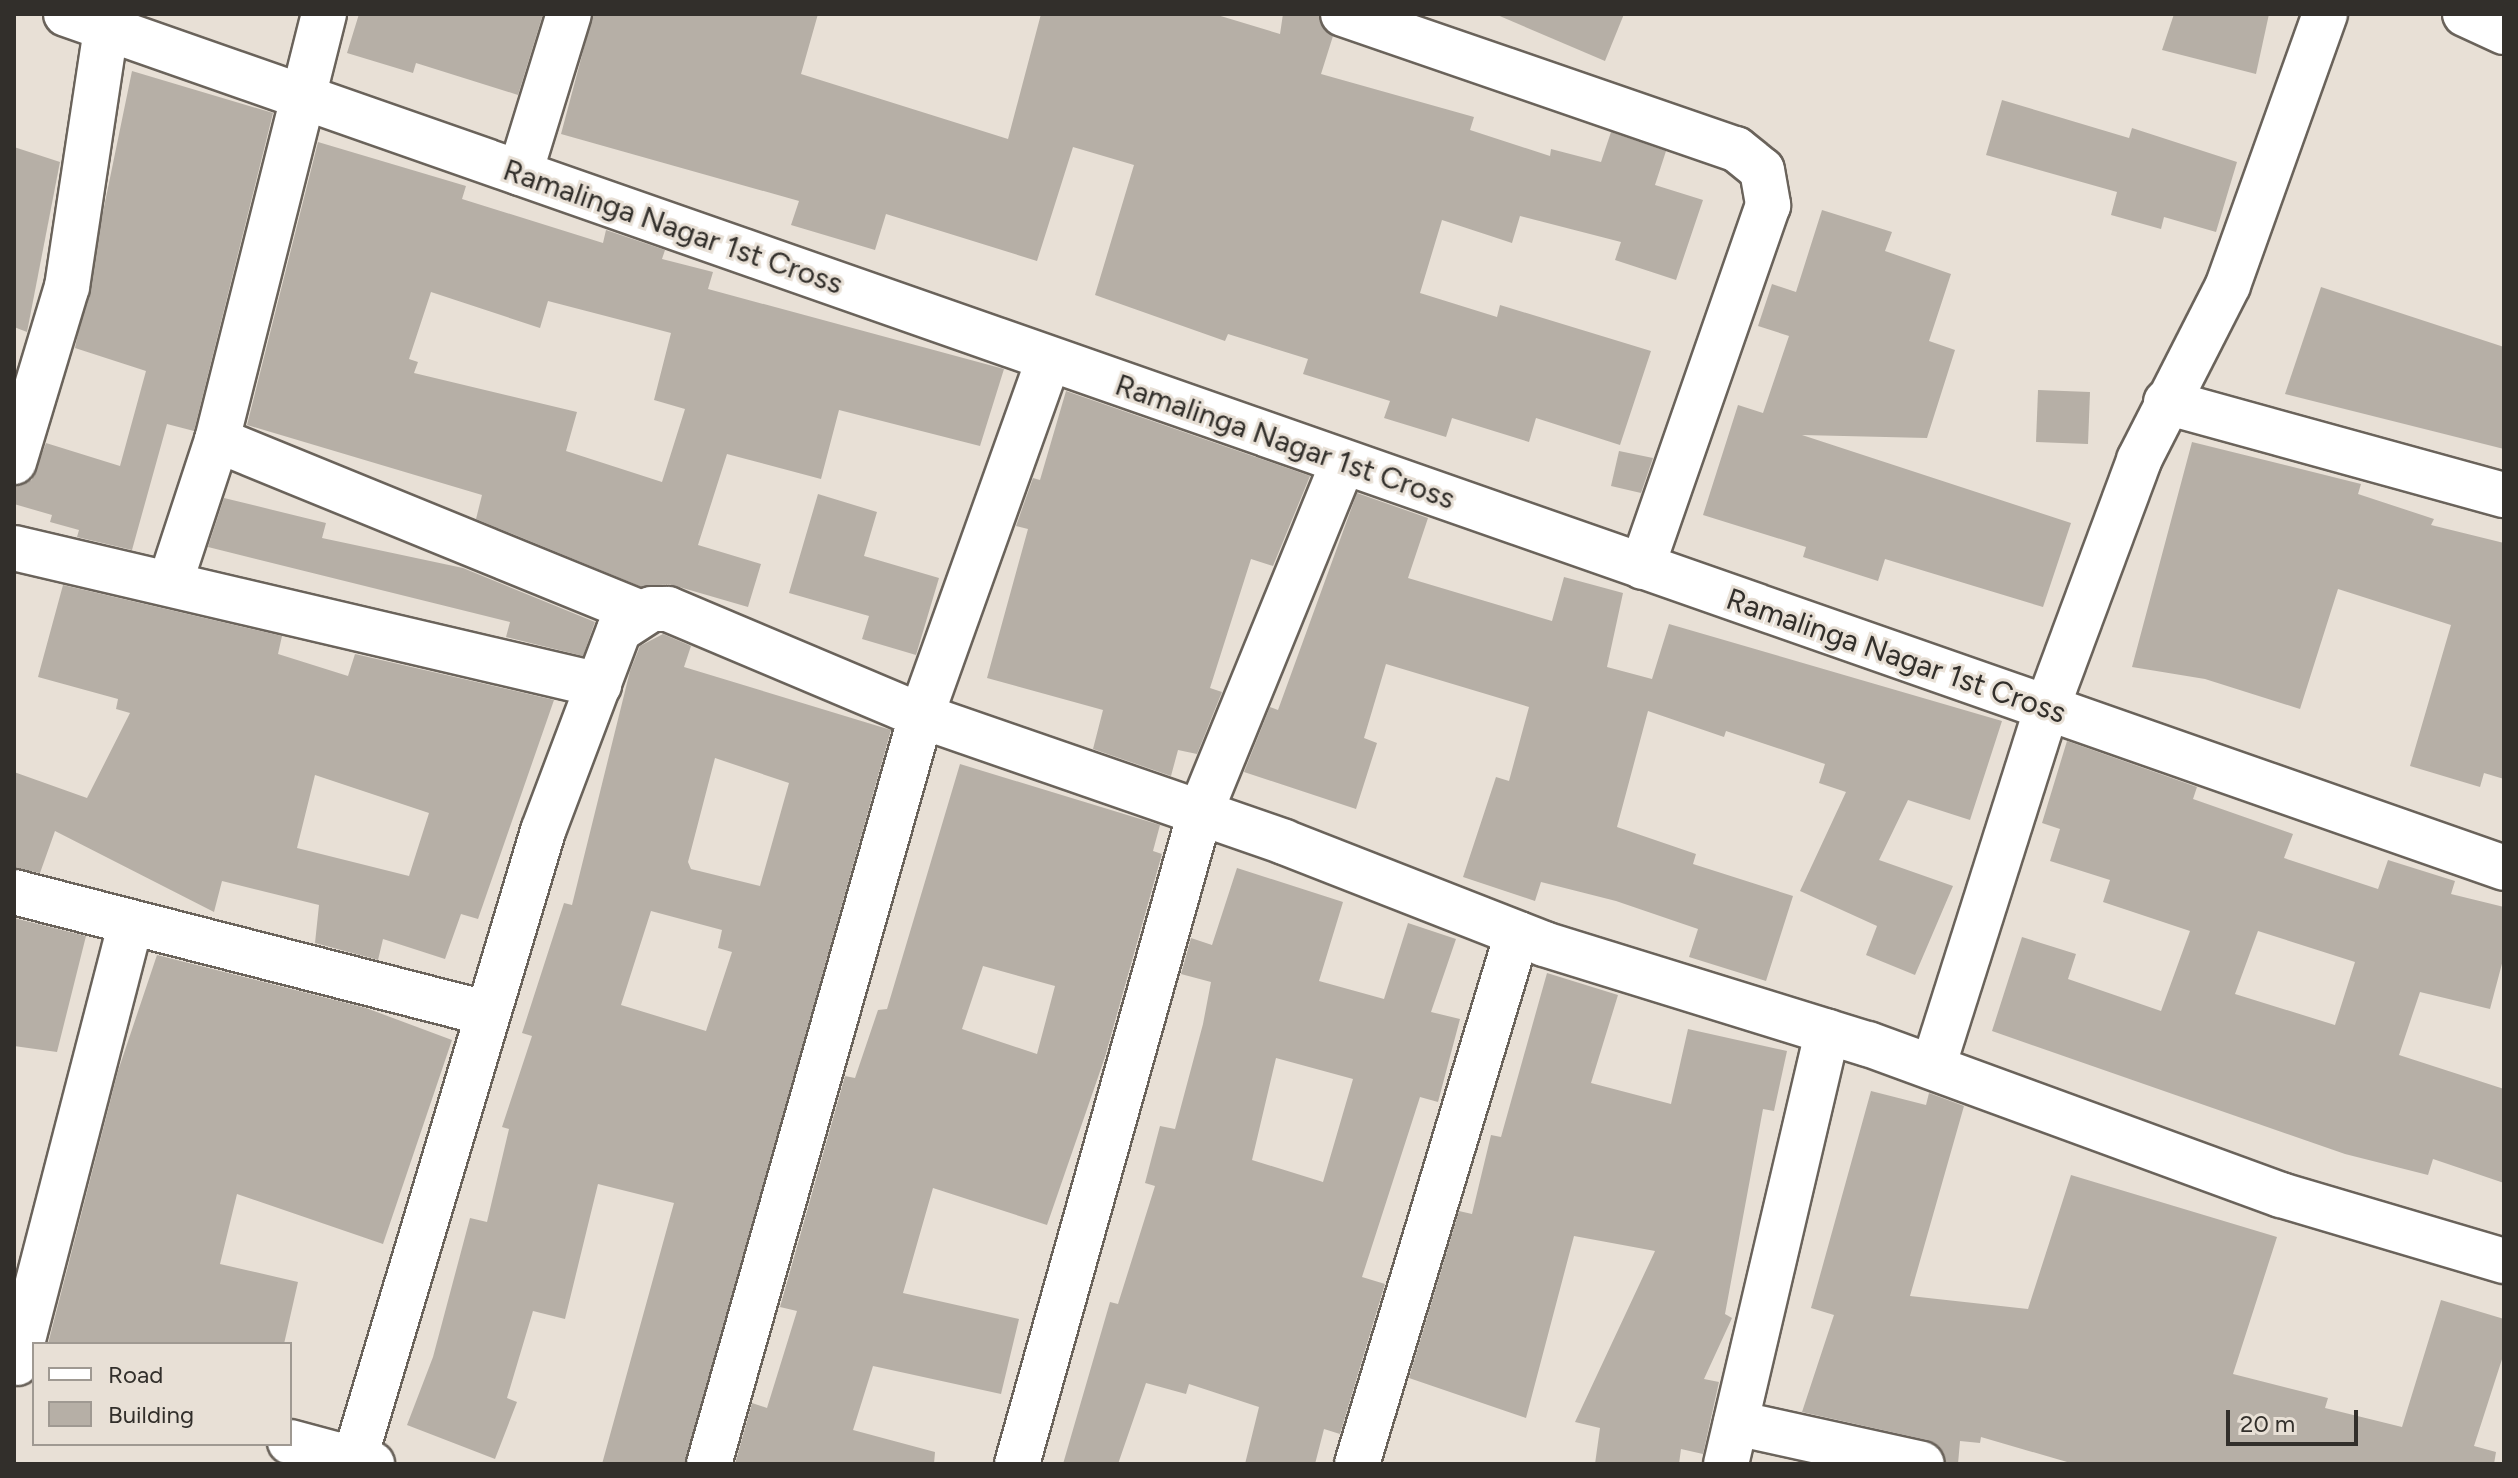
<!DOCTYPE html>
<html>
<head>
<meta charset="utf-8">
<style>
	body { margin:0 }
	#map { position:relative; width:2518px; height:1478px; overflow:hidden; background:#e8e0d6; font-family:Figtree,sans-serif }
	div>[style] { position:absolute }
	.building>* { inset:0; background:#b6afa6 }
	.roads { filter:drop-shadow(2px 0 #6a635b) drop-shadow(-2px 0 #6a635b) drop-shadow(0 2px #6a635b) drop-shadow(0 -2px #6a635b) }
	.minor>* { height:44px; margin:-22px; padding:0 22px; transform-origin:22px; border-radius:22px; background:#fff }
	span { translate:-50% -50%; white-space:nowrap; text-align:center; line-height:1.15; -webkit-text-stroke:6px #e8e0d6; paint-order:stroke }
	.street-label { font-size:30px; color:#322f2b }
	.frame { position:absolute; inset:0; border:16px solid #322f2b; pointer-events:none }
	.legend { position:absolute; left:32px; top:1342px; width:260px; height:104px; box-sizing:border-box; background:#e8e0d6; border:2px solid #9f9992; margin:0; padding:10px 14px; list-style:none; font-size:24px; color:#322f2b }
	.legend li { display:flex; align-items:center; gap:16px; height:40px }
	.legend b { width:40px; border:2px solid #9f9992 }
	.scale { position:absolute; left:2226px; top:1410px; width:132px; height:36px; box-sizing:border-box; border:4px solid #322f2b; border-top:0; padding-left:10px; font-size:24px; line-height:28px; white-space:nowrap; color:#322f2b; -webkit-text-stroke:6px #e8e0d6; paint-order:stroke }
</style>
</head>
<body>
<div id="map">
	<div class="building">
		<i style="clip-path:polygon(359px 14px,543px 14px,518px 95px,416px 63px,413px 73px,347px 53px)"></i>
		<i style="clip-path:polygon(593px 14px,818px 14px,801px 74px,1008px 139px,1041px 14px,1214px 14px,1280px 34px,1283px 14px,1319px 14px,1333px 36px,1321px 74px,1474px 117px,1470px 130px,1550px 156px,1551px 149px,1601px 162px,1611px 132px,1666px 151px,1655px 185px,1703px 200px,1676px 280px,1615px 260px,1621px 242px,1520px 216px,1512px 243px,1442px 220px,1420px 293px,1497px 317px,1500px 305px,1651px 351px,1620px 445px,1536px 418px,1529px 442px,1452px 418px,1446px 437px,1384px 418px,1390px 401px,1303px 374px,1308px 359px,1228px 334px,1225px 341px,1095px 295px,1134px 165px,1073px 147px,1037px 261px,886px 214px,875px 250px,791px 225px,799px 201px,561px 134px)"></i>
		<i style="clip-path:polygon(1495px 14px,1624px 14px,1605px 61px)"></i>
		<i style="clip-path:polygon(2174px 14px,2269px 14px,2256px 74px,2162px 50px)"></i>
		<i style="clip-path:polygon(132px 71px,273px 113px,194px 431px,167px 424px,132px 550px,77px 537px,79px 530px,50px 522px,52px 515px,14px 504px,14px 486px,32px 480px,46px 443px,120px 466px,146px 371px,75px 348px)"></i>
		<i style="clip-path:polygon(2002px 100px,2129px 138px,2132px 128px,2237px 162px,2216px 232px,2164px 217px,2161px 229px,2111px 215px,2117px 192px,1986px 155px)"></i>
		<i style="clip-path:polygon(evenodd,318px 142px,466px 186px,462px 199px,603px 243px,606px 230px,665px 250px,662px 259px,713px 272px,708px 289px,1004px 369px,980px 446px,839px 410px,821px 479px,727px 454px,698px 545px,761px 564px,748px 607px,669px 584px,642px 587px,476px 519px,482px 495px,247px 425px,318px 142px,431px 292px,540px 328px,548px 301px,671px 333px,654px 400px,685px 409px,662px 482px,566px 451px,577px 412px,414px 373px,418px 362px,409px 359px,431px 292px)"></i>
		<i style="clip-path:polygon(14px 147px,60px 162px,27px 332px,14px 327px)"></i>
		<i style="clip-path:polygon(1822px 210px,1892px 232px,1885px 251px,1951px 274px,1929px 341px,1955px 350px,1927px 438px,1802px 435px,2071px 523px,2043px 607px,1885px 559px,1878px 581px,1803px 557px,1806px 547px,1703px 515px,1738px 405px,1763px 413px,1789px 336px,1758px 326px,1772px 284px,1796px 292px)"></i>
		<i style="clip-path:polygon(2321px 287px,2504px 347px,2504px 449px,2285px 394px)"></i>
		<i style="clip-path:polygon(2038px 390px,2090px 392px,2088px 444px,2036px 442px)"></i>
		<i style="clip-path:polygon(1066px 391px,1310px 476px,1273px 566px,1251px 559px,1210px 688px,1222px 692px,1197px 754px,1178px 750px,1171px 776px,1093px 749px,1103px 710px,987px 678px,1028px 529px,1016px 526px,1033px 478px,1040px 480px)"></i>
		<i style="clip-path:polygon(2192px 442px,2361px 484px,2358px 494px,2434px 519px,2431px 525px,2504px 543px,2504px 779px,2484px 773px,2480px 787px,2410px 766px,2451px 625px,2338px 589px,2300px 709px,2205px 679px,2132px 667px)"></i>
		<i style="clip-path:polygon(1619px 451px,1653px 458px,1641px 493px,1611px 486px)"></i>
		<i style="clip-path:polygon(1357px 493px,1428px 518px,1408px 578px,1552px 621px,1564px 577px,1623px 593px,1607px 667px,1652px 679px,1669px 624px,2002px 721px,1970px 820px,1908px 800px,1879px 860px,1953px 886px,1915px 975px,1866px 955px,1877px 926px,1800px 891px,1846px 792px,1819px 783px,1825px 764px,1726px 731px,1724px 737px,1648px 711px,1617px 827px,1696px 854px,1693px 864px,1793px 896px,1766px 981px,1689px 957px,1698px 929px,1616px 901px,1541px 882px,1535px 901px,1463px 877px,1496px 777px,1509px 781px,1529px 707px,1386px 664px,1364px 738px,1377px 743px,1356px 809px,1244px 772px,1270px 707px,1278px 710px)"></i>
		<i style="clip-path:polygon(818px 494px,877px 512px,864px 556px,939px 578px,916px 655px,862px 639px,869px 616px,789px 593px)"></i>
		<i style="clip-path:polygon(224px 498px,326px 523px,322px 538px,463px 568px,595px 622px,583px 656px,506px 637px,510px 622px,208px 547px)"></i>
		<i style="clip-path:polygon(evenodd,63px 585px,282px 636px,278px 654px,348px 676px,355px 654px,554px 700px,478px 919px,461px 914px,445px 959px,383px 939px,378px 960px,315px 943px,319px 905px,222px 881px,214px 912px,55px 831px,40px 873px,14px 868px,14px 772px,87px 798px,130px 713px,116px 709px,118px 699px,38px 677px,63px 585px,315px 775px,429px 813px,409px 876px,297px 848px,315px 775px)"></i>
		<i style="clip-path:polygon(evenodd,663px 634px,691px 646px,684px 667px,891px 730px,685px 1464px,602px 1464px,674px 1203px,598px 1184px,565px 1319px,533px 1311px,507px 1398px,517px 1402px,495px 1459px,407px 1425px,433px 1357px,470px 1218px,487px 1222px,509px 1129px,502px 1127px,532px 1036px,522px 1033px,564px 903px,572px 905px,630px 671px,640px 646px,663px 634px,715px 758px,789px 783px,760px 886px,691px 869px,688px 862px,715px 758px,663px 634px,651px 911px,722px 930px,718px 948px,732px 952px,706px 1031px,621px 1005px,651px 911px)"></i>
		<i style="clip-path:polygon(evenodd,2067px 741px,2197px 787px,2193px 799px,2293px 834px,2284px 858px,2378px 889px,2388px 860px,2455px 881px,2451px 894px,2504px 907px,2504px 956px,2490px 1009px,2420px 992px,2399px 1055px,2504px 1089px,2504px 1183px,2433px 1159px,2428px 1175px,2345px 1154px,1992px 1031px,2022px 937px,2076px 954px,2068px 979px,2161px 1011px,2190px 931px,2103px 902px,2110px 880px,2050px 861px,2060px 829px,2042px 823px,2067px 741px,2258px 931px,2355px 962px,2335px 1025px,2235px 994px,2258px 931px)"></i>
		<i style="clip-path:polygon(evenodd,960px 764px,1160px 825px,1153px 851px,1162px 854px,1105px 1057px,1047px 1225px,933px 1188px,903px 1293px,1019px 1319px,1001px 1394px,873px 1366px,853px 1430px,935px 1452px,934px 1464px,735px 1464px,752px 1403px,767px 1408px,797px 1311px,780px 1307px,845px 1076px,855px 1078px,878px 1010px,887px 1009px,960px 764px,983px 966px,1055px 986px,1037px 1054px,962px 1029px,983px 966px)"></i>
		<i style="clip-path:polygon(evenodd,1237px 868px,1343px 902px,1319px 981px,1384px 999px,1408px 923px,1456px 939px,1431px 1012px,1460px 1019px,1438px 1102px,1420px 1097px,1362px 1277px,1385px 1284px,1340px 1434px,1324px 1429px,1315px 1464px,1245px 1464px,1259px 1407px,1189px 1384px,1186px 1394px,1146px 1383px,1118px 1464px,1063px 1464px,1110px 1302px,1118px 1304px,1155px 1186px,1145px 1183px,1160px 1126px,1175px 1129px,1203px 1024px,1211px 982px,1181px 974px,1191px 938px,1212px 945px,1237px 868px,1276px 1058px,1353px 1079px,1323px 1182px,1252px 1160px,1276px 1058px)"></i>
		<i style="clip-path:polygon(14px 918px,86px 936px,57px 1052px,14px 1046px)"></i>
		<i style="clip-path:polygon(157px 955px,366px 1008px,452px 1040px,383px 1244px,237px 1194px,220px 1264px,298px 1282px,284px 1344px,48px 1344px,118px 1071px)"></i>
		<i style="clip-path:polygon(1547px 973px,1618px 995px,1591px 1083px,1671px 1104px,1688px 1029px,1787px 1051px,1774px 1111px,1763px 1109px,1725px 1314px,1732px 1318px,1704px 1379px,1719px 1382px,1703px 1454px,1681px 1449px,1679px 1464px,1595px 1464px,1600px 1428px,1575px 1422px,1655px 1251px,1574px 1236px,1526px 1418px,1409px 1378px,1459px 1211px,1472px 1214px,1491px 1135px,1501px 1137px)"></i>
		<i style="clip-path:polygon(1871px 1091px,1926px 1105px,1929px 1093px,1964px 1106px,1910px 1296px,2028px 1309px,2071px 1175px,2277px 1237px,2233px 1374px,2328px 1398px,2325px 1408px,2402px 1427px,2441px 1300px,2504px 1319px,2504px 1353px,2474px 1446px,2496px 1452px,2494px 1464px,2074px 1464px,1981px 1437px,1980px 1443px,1960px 1441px,1958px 1464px,1946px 1464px,1927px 1440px,1802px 1412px,1834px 1315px,1811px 1308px)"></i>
	</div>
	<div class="roads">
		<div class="minor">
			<i style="left:66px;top:14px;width:2583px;rotate:19.3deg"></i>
			<i style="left:1343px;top:14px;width:416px;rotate:19deg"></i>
			<i style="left:1736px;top:149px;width:33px;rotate:39deg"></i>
			<i style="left:1762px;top:170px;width:36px;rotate:80deg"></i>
			<i style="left:1768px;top:205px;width:383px;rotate:109.2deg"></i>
			<i style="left:2465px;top:14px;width:43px;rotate:24.8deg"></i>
			<i style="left:520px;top:173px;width:166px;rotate:-72.9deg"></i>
			<i style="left:2166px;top:402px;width:351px;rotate:15.4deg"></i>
			<i style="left:217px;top:440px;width:457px;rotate:22.2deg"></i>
			<i style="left:14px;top:462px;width:183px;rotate:-73.2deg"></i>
			<i style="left:67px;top:287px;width:262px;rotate:-81.4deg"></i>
			<i style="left:14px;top:548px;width:601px;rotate:13.18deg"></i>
			<i style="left:171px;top:580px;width:147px;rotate:-71.8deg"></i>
			<i style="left:217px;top:440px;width:439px;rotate:-75.9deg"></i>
			<i style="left:14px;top:892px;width:486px;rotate:14.4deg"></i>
			<i style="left:1933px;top:1067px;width:377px;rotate:-72.4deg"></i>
			<i style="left:2047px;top:708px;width:265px;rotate:-69.6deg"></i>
			<i style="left:2139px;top:460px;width:196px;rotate:-63deg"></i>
			<i style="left:2228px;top:285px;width:288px;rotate:-70.3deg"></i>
			<i style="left:17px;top:1363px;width:455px;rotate:-75.5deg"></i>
			<i style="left:1736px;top:1423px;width:190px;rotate:12.4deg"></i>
			<i style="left:290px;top:1442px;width:85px;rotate:15deg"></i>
			<i style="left:353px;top:1464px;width:661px;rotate:-73.29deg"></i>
			<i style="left:543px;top:831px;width:215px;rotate:-69.3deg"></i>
			<i style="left:619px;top:630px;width:38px;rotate:-33deg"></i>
			<i style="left:651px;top:609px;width:17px"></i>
			<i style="left:668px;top:609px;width:275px;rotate:22.9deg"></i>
			<i style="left:921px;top:716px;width:384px;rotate:19.1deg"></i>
			<i style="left:1284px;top:842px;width:279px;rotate:21.4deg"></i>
			<i style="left:1544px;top:944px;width:339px;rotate:17.2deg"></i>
			<i style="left:1868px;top:1044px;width:440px;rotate:20.1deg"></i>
			<i style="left:2281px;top:1195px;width:233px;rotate:16.5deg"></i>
			<i style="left:709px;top:1464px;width:777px;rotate:-74.18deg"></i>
			<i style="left:921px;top:716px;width:379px;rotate:-70.3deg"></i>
			<i style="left:1017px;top:1464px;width:676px;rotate:-74.3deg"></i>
			<i style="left:1200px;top:813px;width:379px;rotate:-67.8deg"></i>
			<i style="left:1357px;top:1464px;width:554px;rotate:-73.2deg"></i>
			<i style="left:1726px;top:1464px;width:444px;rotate:-76.8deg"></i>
		</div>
	</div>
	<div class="street-label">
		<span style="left:673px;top:227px;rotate:19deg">Ramalinga Nagar 1st Cross</span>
		<span style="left:1285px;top:442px;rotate:19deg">Ramalinga Nagar 1st Cross</span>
		<span style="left:1896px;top:656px;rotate:19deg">Ramalinga Nagar 1st Cross</span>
	</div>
	<div class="frame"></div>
	<ul class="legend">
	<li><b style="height:10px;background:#fff"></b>Road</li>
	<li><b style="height:22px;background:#b6afa6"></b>Building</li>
	</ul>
	<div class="scale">20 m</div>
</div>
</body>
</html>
